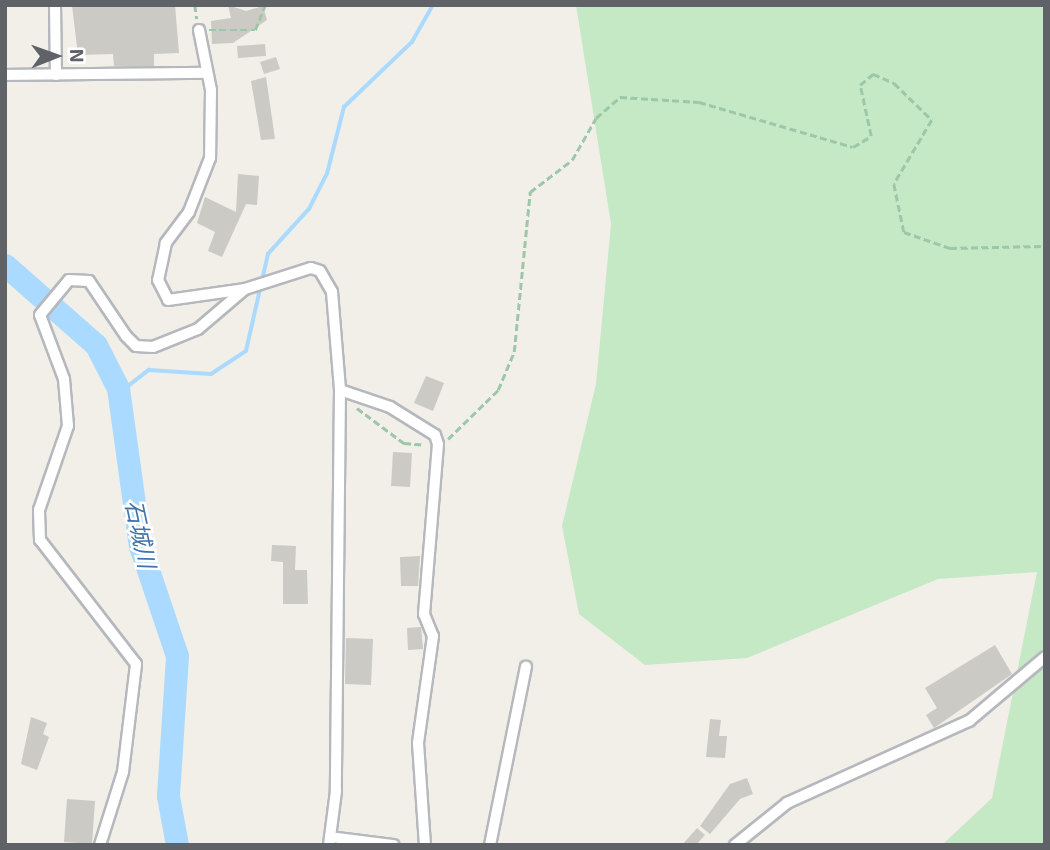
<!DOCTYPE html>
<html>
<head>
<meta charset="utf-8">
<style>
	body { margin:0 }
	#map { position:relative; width:1050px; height:850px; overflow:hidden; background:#f1efe8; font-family:"Exo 2","Noto Sans JP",sans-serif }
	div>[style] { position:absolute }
	.green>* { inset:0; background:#c5e8c5 }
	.stream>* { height:3.5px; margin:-1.75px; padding:0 1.75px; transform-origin:1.75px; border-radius:1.75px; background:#aadaff }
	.river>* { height:23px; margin:-11.5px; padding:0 11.5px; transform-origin:11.5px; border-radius:11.5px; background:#aadaff }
	.building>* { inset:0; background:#cccac5 }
	.path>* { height:2.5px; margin-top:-1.25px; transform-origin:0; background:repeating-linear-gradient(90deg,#9cc7a9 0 7px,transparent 0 10.5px) }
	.roads { filter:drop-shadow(2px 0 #b5b8bc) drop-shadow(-2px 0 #b5b8bc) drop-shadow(0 2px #b5b8bc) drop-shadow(0 -2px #b5b8bc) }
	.street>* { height:10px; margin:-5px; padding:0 5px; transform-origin:5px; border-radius:5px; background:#fff }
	span { translate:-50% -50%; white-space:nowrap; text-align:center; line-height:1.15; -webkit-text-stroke:5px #fff; paint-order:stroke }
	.water-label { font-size:23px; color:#4174aa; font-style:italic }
	.frame { position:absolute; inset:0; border:7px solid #5f6368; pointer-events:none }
	.north { position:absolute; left:21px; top:21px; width:70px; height:70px; -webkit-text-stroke:5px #fff; paint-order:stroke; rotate:89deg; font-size:19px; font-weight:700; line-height:28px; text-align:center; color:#5f6368 }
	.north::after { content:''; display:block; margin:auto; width:24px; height:32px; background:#5f6368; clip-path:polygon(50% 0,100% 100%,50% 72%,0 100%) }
</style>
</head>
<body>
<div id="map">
	<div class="green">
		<i style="clip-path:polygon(576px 5px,1045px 5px,1045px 845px,942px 845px,992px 798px,1037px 572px,938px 579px,747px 658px,645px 665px,579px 614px,562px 526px,596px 384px,611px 224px)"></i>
	</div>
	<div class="stream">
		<i style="left:118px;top:394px;width:39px;rotate:-38deg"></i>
		<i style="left:149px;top:370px;width:62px;rotate:3.7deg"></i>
		<i style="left:211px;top:374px;width:42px;rotate:-33.3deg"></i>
		<i style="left:246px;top:351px;width:99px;rotate:-77.2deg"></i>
		<i style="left:268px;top:254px;width:61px;rotate:-47.7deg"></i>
		<i style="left:309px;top:209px;width:39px;rotate:-63deg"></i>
		<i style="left:327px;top:174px;width:69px;rotate:-75.8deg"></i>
		<i style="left:344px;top:107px;width:94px;rotate:-43.7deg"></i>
		<i style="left:412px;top:42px;width:43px;rotate:-60.4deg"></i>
	</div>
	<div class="river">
		<i style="left:5px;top:265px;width:121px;rotate:41.3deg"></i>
		<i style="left:96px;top:345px;width:48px;rotate:62.9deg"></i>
		<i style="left:118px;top:388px;width:160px;rotate:82.1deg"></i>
		<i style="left:140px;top:546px;width:116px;rotate:71.4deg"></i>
		<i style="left:177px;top:656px;width:140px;rotate:93.7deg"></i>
		<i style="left:168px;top:796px;width:50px;rotate:79.6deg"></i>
	</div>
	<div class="building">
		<i style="clip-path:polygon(175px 5px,179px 53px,154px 54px,154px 66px,114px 66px,113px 54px,78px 55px,72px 6px)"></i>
		<i style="clip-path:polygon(228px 5px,246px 11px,263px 6px,267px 20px,233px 43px,212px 44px,211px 21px,231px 18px)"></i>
		<i style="clip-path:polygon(265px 44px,266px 56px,238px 58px,237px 46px)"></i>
		<i style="clip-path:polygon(276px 57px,280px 69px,264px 74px,260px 62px)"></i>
		<i style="clip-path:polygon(266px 77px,275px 139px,261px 140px,251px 81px)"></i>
		<i style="clip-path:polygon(238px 174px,259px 176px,257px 205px,246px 204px,222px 257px,208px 251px,215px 232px,197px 223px,205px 197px,236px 212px)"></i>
		<i style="clip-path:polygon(426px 376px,444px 383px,433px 411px,414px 403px)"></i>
		<i style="clip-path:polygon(393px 452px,412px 453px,410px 487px,391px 486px)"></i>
		<i style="clip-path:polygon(272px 545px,296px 546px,295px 570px,307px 570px,308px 604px,283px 604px,283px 562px,271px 561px)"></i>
		<i style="clip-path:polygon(420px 556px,418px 586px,401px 586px,400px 557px)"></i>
		<i style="clip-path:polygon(421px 627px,423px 649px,408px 650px,407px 628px)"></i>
		<i style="clip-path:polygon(346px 638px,373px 639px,371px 685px,345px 684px)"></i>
		<i style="clip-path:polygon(995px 645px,1012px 674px,934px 728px,926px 715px,937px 708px,925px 688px)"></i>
		<i style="clip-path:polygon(31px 717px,47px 723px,43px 734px,49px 737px,37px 770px,21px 764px)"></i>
		<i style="clip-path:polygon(710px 719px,721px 720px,719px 736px,727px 736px,725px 758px,706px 757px)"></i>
		<i style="clip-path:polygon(747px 778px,753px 794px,740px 799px,710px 834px,700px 826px,730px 784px)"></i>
		<i style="clip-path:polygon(67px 799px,95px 801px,92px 844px,64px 842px)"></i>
		<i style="clip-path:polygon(697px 828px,705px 835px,696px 845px,682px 845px)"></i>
	</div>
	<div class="path">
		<i style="left:195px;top:5px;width:14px;rotate:82deg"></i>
		<i style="left:209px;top:30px;width:46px"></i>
		<i style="left:255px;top:30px;width:27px;rotate:-68deg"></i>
		<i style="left:357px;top:408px;width:59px;rotate:36.7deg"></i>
		<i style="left:404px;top:443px;width:21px;rotate:5deg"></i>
		<i style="left:448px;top:439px;width:70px;rotate:-44.4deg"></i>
		<i style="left:498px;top:390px;width:41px;rotate:-67.2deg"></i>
		<i style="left:514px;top:352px;width:161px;rotate:-84.3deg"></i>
		<i style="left:530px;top:192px;width:53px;rotate:-37.3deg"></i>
		<i style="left:572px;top:160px;width:48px;rotate:-60.3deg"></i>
		<i style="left:596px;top:118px;width:32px;rotate:-41deg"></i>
		<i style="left:620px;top:97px;width:79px;rotate:3.6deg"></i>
		<i style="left:699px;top:102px;width:160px;rotate:16.3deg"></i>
		<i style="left:853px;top:147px;width:21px;rotate:-31deg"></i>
		<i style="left:871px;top:136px;width:52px;rotate:-102.2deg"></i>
		<i style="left:860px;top:85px;width:17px;rotate:-40deg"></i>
		<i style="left:873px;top:74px;width:23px;rotate:23deg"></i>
		<i style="left:894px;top:83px;width:53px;rotate:44.2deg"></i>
		<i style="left:932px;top:120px;width:74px;rotate:120.7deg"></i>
		<i style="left:894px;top:184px;width:49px;rotate:78.2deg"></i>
		<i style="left:904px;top:232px;width:49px;rotate:19.2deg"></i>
		<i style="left:950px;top:248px;width:95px;rotate:-1.2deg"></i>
	</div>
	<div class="roads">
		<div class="street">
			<i style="left:55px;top:5px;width:70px;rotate:89.2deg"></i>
			<i style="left:199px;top:30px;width:61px;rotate:78.7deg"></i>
			<i style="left:211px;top:90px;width:68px;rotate:90.8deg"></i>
			<i style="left:210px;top:158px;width:58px;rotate:111.3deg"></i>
			<i style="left:189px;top:212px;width:39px;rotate:127deg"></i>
			<i style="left:166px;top:243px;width:38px;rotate:102deg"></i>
			<i style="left:158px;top:280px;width:22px;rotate:63deg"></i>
			<i style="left:168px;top:300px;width:78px;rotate:-8.1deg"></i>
			<i style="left:245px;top:289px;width:69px;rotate:-17.7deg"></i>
			<i style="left:311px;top:268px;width:9px;rotate:18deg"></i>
			<i style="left:320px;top:271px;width:24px;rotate:60deg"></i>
			<i style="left:332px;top:292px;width:98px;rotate:85.3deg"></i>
			<i style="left:340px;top:390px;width:401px;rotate:90.6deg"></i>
			<i style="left:336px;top:791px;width:54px;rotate:97.4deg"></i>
			<i style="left:5px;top:75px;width:200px;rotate:-0.6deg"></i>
			<i style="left:340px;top:390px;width:53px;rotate:18.8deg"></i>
			<i style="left:390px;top:407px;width:53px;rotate:31.9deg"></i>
			<i style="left:435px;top:435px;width:9px;rotate:72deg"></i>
			<i style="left:438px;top:444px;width:171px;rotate:94.7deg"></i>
			<i style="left:424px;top:614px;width:24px;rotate:68deg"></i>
			<i style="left:433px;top:636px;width:108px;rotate:98deg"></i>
			<i style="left:418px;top:743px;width:102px;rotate:86.1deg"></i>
			<i style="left:330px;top:837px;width:64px;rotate:7.2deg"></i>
			<i style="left:100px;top:845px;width:77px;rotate:-72.5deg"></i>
			<i style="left:123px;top:772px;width:109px;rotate:-83.1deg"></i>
			<i style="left:136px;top:664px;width:157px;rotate:-127.7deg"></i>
			<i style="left:40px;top:540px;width:30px;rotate:-92deg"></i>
			<i style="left:39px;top:510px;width:89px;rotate:-71deg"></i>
			<i style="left:68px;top:426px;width:47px;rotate:-94.9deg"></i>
			<i style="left:64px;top:379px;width:68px;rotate:-110.6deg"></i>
			<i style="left:40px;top:315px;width:45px;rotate:-50.4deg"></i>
			<i style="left:69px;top:280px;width:20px;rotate:3deg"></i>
			<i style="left:89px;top:281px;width:66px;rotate:56.1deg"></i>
			<i style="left:126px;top:336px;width:14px;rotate:45deg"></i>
			<i style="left:136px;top:346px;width:17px;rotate:3deg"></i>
			<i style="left:153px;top:347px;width:48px;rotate:-21.8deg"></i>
			<i style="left:198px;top:329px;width:62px;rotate:-40.4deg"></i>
			<i style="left:490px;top:845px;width:182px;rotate:-78.6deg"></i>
			<i style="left:735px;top:845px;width:67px;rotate:-38.9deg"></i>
			<i style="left:787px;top:803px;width:200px;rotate:-24.3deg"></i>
			<i style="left:969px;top:721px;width:99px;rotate:-40.1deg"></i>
		</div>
	</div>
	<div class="water-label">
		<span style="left:141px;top:534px;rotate:78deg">石城川</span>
	</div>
	<div class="frame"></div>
	<div class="north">N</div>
</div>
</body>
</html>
